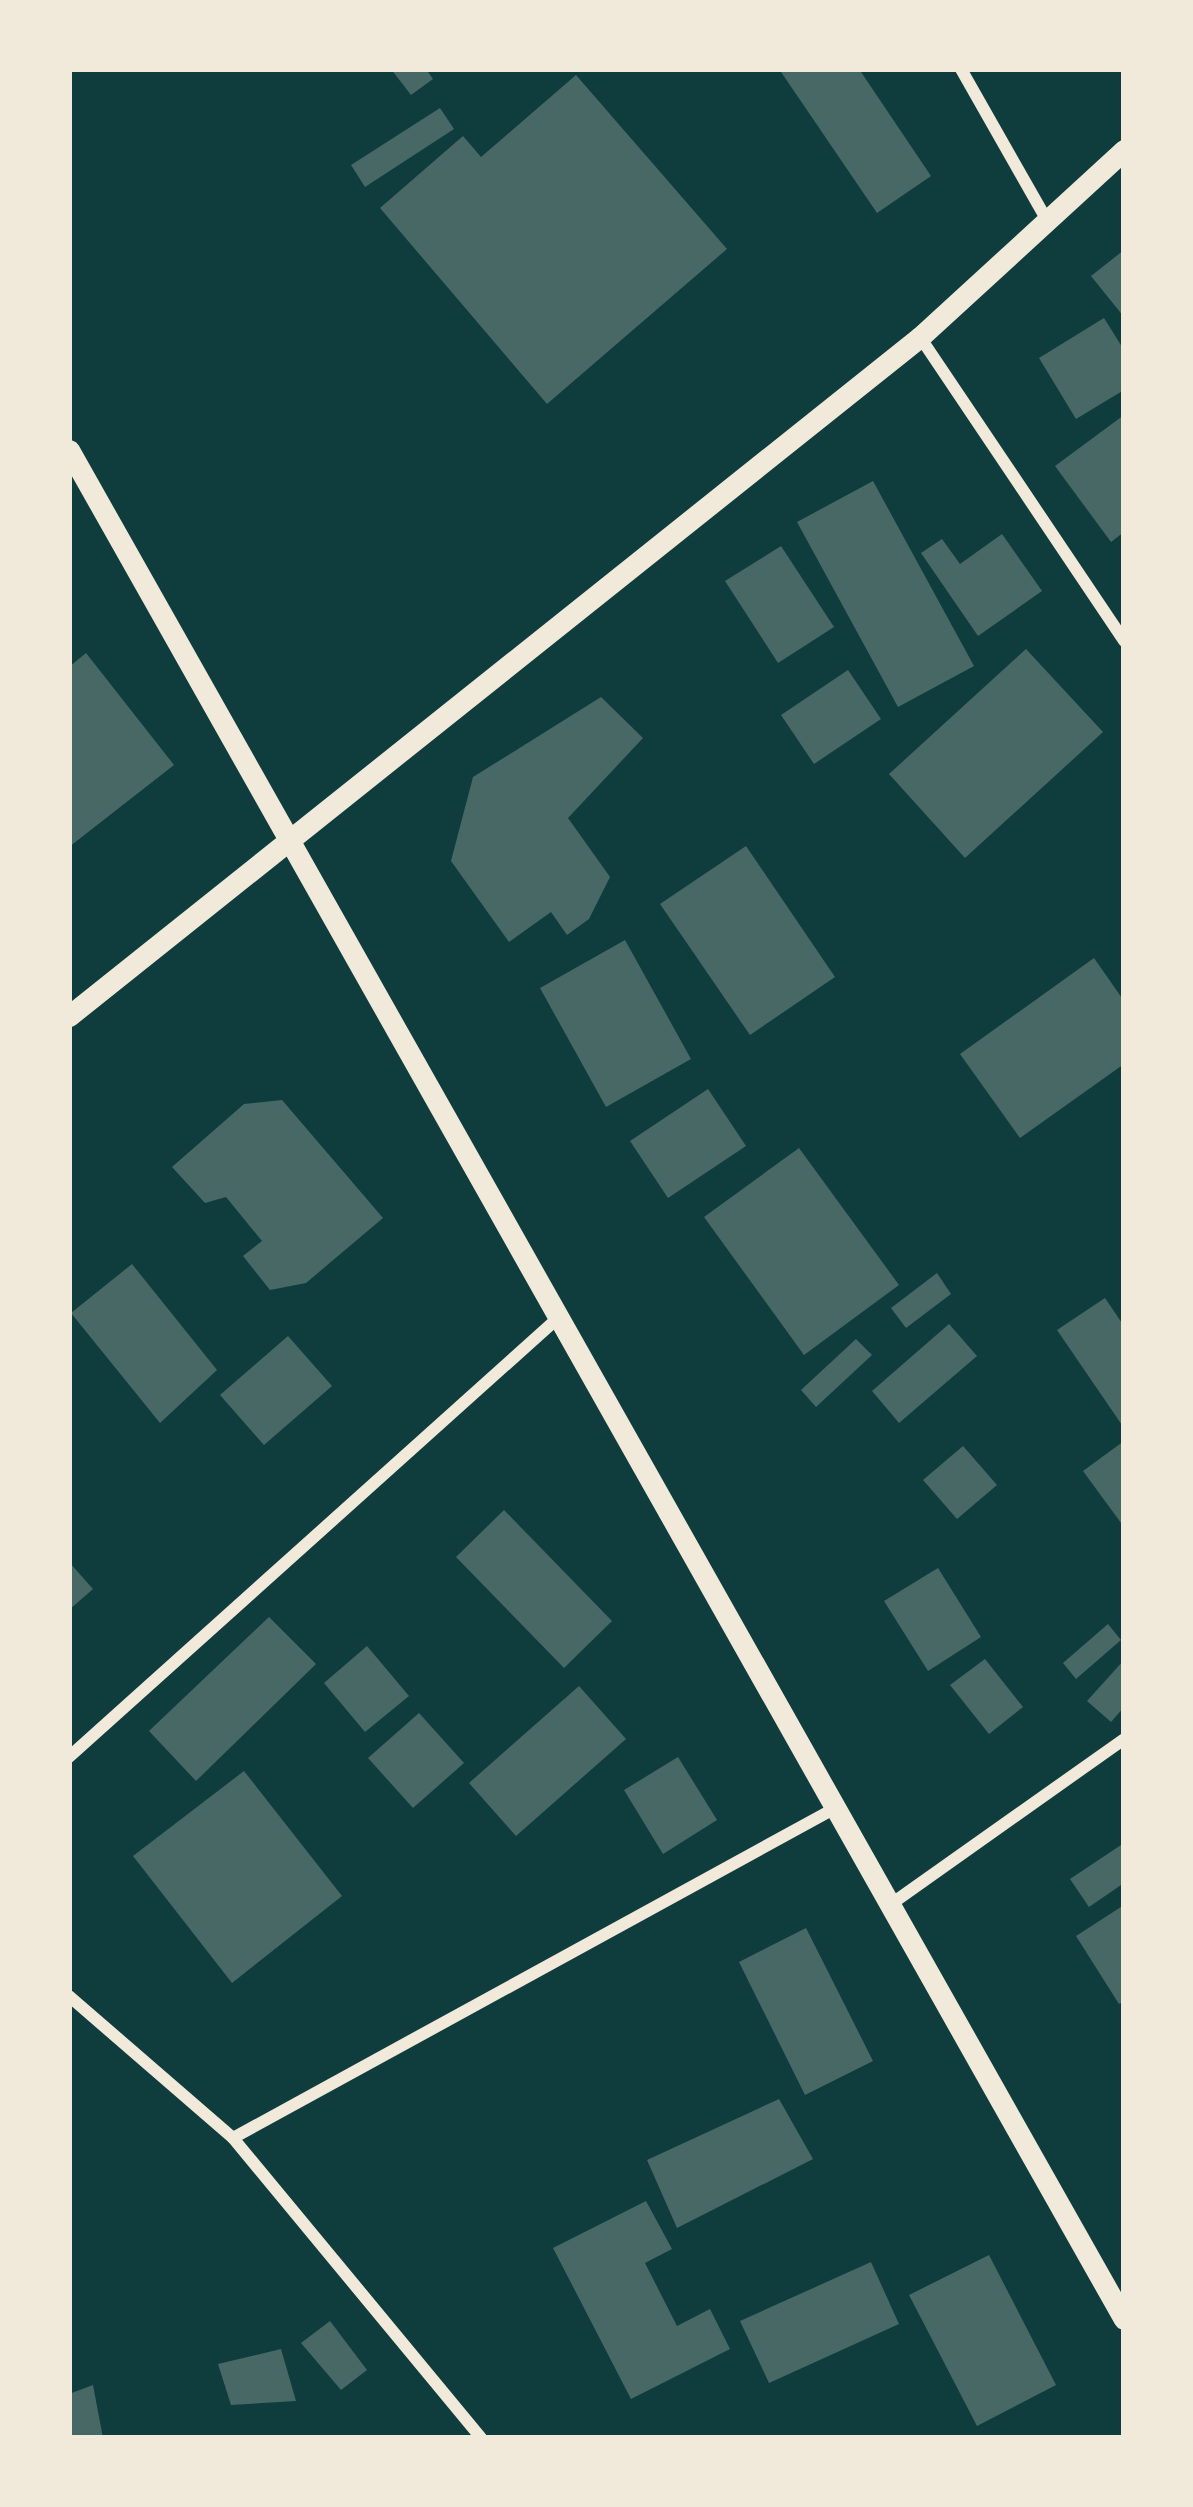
<!DOCTYPE html>
<html>
<head>
<meta charset="utf-8">
<style>
	body { margin:0 }
	#map { position:relative; width:1193px; height:2507px; overflow:hidden; background:#0f3d3e; font-family:Raleway,sans-serif }
	div>[style] { position:absolute }
	.building>* { inset:0; background:#486865 }
	.minor>* { height:12px; margin:-6px; padding:0 6px; transform-origin:6px; border-radius:6px; background:#f1e9da }
	.tertiary>* { height:21px; margin:-10.5px; padding:0 10.5px; transform-origin:10.5px; border-radius:10.5px; background:#f1e9da }
	span { translate:-50% -50%; white-space:nowrap; text-align:center; line-height:1.15; -webkit-text-stroke:9px #f1e9da; paint-order:stroke }
	.frame { position:absolute; inset:0; border:72px solid #f1e9da; pointer-events:none }
</style>
</head>
<body>
<div id="map">
	<div class="building">
		<i style="clip-path:polygon(391px 69px,426px 69px,433px 79px,411px 95px)"></i>
		<i style="clip-path:polygon(779px 69px,859px 69px,931px 176px,877px 213px)"></i>
		<i style="clip-path:polygon(576px 75px,727px 249px,547px 404px,380px 208px,463px 136px,481px 157px)"></i>
		<i style="clip-path:polygon(440px 108px,454px 129px,365px 187px,351px 165px)"></i>
		<i style="clip-path:polygon(1124px 250px,1124px 317px,1091px 276px)"></i>
		<i style="clip-path:polygon(1104px 318px,1124px 350px,1124px 390px,1076px 419px,1039px 358px)"></i>
		<i style="clip-path:polygon(1124px 415px,1124px 532px,1111px 542px,1055px 466px)"></i>
		<i style="clip-path:polygon(873px 481px,974px 666px,898px 707px,797px 522px)"></i>
		<i style="clip-path:polygon(1002px 534px,1042px 591px,978px 636px,921px 553px,942px 539px,960px 564px)"></i>
		<i style="clip-path:polygon(781px 546px,834px 627px,778px 663px,725px 581px)"></i>
		<i style="clip-path:polygon(1026px 649px,1103px 732px,965px 858px,889px 774px)"></i>
		<i style="clip-path:polygon(86px 653px,174px 765px,69px 847px,69px 667px)"></i>
		<i style="clip-path:polygon(848px 670px,881px 719px,814px 764px,781px 715px)"></i>
		<i style="clip-path:polygon(601px 697px,643px 738px,568px 818px,610px 877px,589px 919px,567px 935px,551px 912px,509px 942px,451px 861px,473px 777px)"></i>
		<i style="clip-path:polygon(746px 846px,835px 977px,750px 1035px,660px 904px)"></i>
		<i style="clip-path:polygon(625px 940px,691px 1059px,606px 1107px,540px 988px)"></i>
		<i style="clip-path:polygon(1094px 958px,1124px 1001px,1124px 1064px,1020px 1138px,960px 1054px)"></i>
		<i style="clip-path:polygon(708px 1089px,746px 1146px,668px 1198px,630px 1141px)"></i>
		<i style="clip-path:polygon(282px 1100px,383px 1218px,306px 1283px,270px 1290px,243px 1256px,262px 1241px,226px 1197px,205px 1203px,172px 1167px,244px 1104px)"></i>
		<i style="clip-path:polygon(799px 1148px,899px 1285px,804px 1355px,704px 1217px)"></i>
		<i style="clip-path:polygon(132px 1264px,217px 1370px,160px 1423px,71px 1313px)"></i>
		<i style="clip-path:polygon(937px 1273px,951px 1294px,906px 1328px,891px 1308px)"></i>
		<i style="clip-path:polygon(1105px 1298px,1124px 1326px,1124px 1428px,1057px 1330px)"></i>
		<i style="clip-path:polygon(949px 1324px,977px 1356px,899px 1423px,872px 1391px)"></i>
		<i style="clip-path:polygon(288px 1336px,332px 1386px,264px 1445px,220px 1395px)"></i>
		<i style="clip-path:polygon(856px 1339px,872px 1355px,816px 1407px,801px 1390px)"></i>
		<i style="clip-path:polygon(1124px 1441px,1124px 1527px,1083px 1471px)"></i>
		<i style="clip-path:polygon(963px 1446px,997px 1485px,957px 1519px,923px 1480px)"></i>
		<i style="clip-path:polygon(504px 1510px,612px 1621px,564px 1668px,456px 1557px)"></i>
		<i style="clip-path:polygon(69px 1562px,93px 1589px,69px 1610px)"></i>
		<i style="clip-path:polygon(938px 1568px,981px 1637px,928px 1671px,884px 1601px)"></i>
		<i style="clip-path:polygon(269px 1617px,316px 1664px,196px 1781px,149px 1731px)"></i>
		<i style="clip-path:polygon(1108px 1624px,1121px 1640px,1076px 1679px,1063px 1663px)"></i>
		<i style="clip-path:polygon(367px 1646px,409px 1696px,365px 1732px,324px 1683px)"></i>
		<i style="clip-path:polygon(985px 1659px,1023px 1707px,989px 1734px,950px 1685px)"></i>
		<i style="clip-path:polygon(1124px 1660px,1124px 1707px,1111px 1722px,1087px 1701px)"></i>
		<i style="clip-path:polygon(579px 1686px,626px 1739px,516px 1836px,469px 1783px)"></i>
		<i style="clip-path:polygon(419px 1713px,464px 1763px,413px 1808px,368px 1758px)"></i>
		<i style="clip-path:polygon(678px 1757px,717px 1820px,663px 1854px,624px 1790px)"></i>
		<i style="clip-path:polygon(244px 1771px,342px 1896px,232px 1983px,133px 1856px)"></i>
		<i style="clip-path:polygon(1124px 1843px,1124px 1883px,1089px 1907px,1070px 1879px)"></i>
		<i style="clip-path:polygon(1124px 1905px,1124px 2001px,1119px 2004px,1076px 1936px)"></i>
		<i style="clip-path:polygon(806px 1928px,873px 2061px,805px 2095px,739px 1962px)"></i>
		<i style="clip-path:polygon(779px 2099px,813px 2159px,677px 2228px,647px 2160px)"></i>
		<i style="clip-path:polygon(646px 2201px,672px 2249px,645px 2263px,677px 2326px,710px 2309px,730px 2349px,631px 2399px,553px 2248px)"></i>
		<i style="clip-path:polygon(989px 2255px,1056px 2385px,977px 2426px,909px 2295px)"></i>
		<i style="clip-path:polygon(871px 2262px,899px 2324px,769px 2383px,740px 2321px)"></i>
		<i style="clip-path:polygon(330px 2321px,367px 2370px,341px 2390px,301px 2343px)"></i>
		<i style="clip-path:polygon(281px 2349px,296px 2401px,231px 2405px,218px 2364px)"></i>
		<i style="clip-path:polygon(93px 2385px,103px 2438px,69px 2438px,69px 2394px)"></i>
	</div>
	<div class="minor">
		<i style="left:961px;top:69px;width:168px;rotate:60.4deg"></i>
		<i style="left:920px;top:337px;width:366px;rotate:56.1deg"></i>
		<i style="left:69px;top:1757px;width:659px;rotate:-41.92deg"></i>
		<i style="left:894px;top:1902px;width:282px;rotate:-35.3deg"></i>
		<i style="left:69px;top:1996px;width:217px;rotate:40.9deg"></i>
		<i style="left:233px;top:2138px;width:389px;rotate:50.4deg"></i>
		<i style="left:233px;top:2138px;width:689px;rotate:-28.72deg"></i>
	</div>
	<div class="tertiary">
		<i style="left:69px;top:450px;width:2146px;rotate:60.56deg"></i>
		<i style="left:69px;top:1016px;width:1089px;rotate:-38.59deg"></i>
		<i style="left:920px;top:337px;width:277px;rotate:-42.5deg"></i>
	</div>
	<div class="frame"></div>
</div>
</body>
</html>
